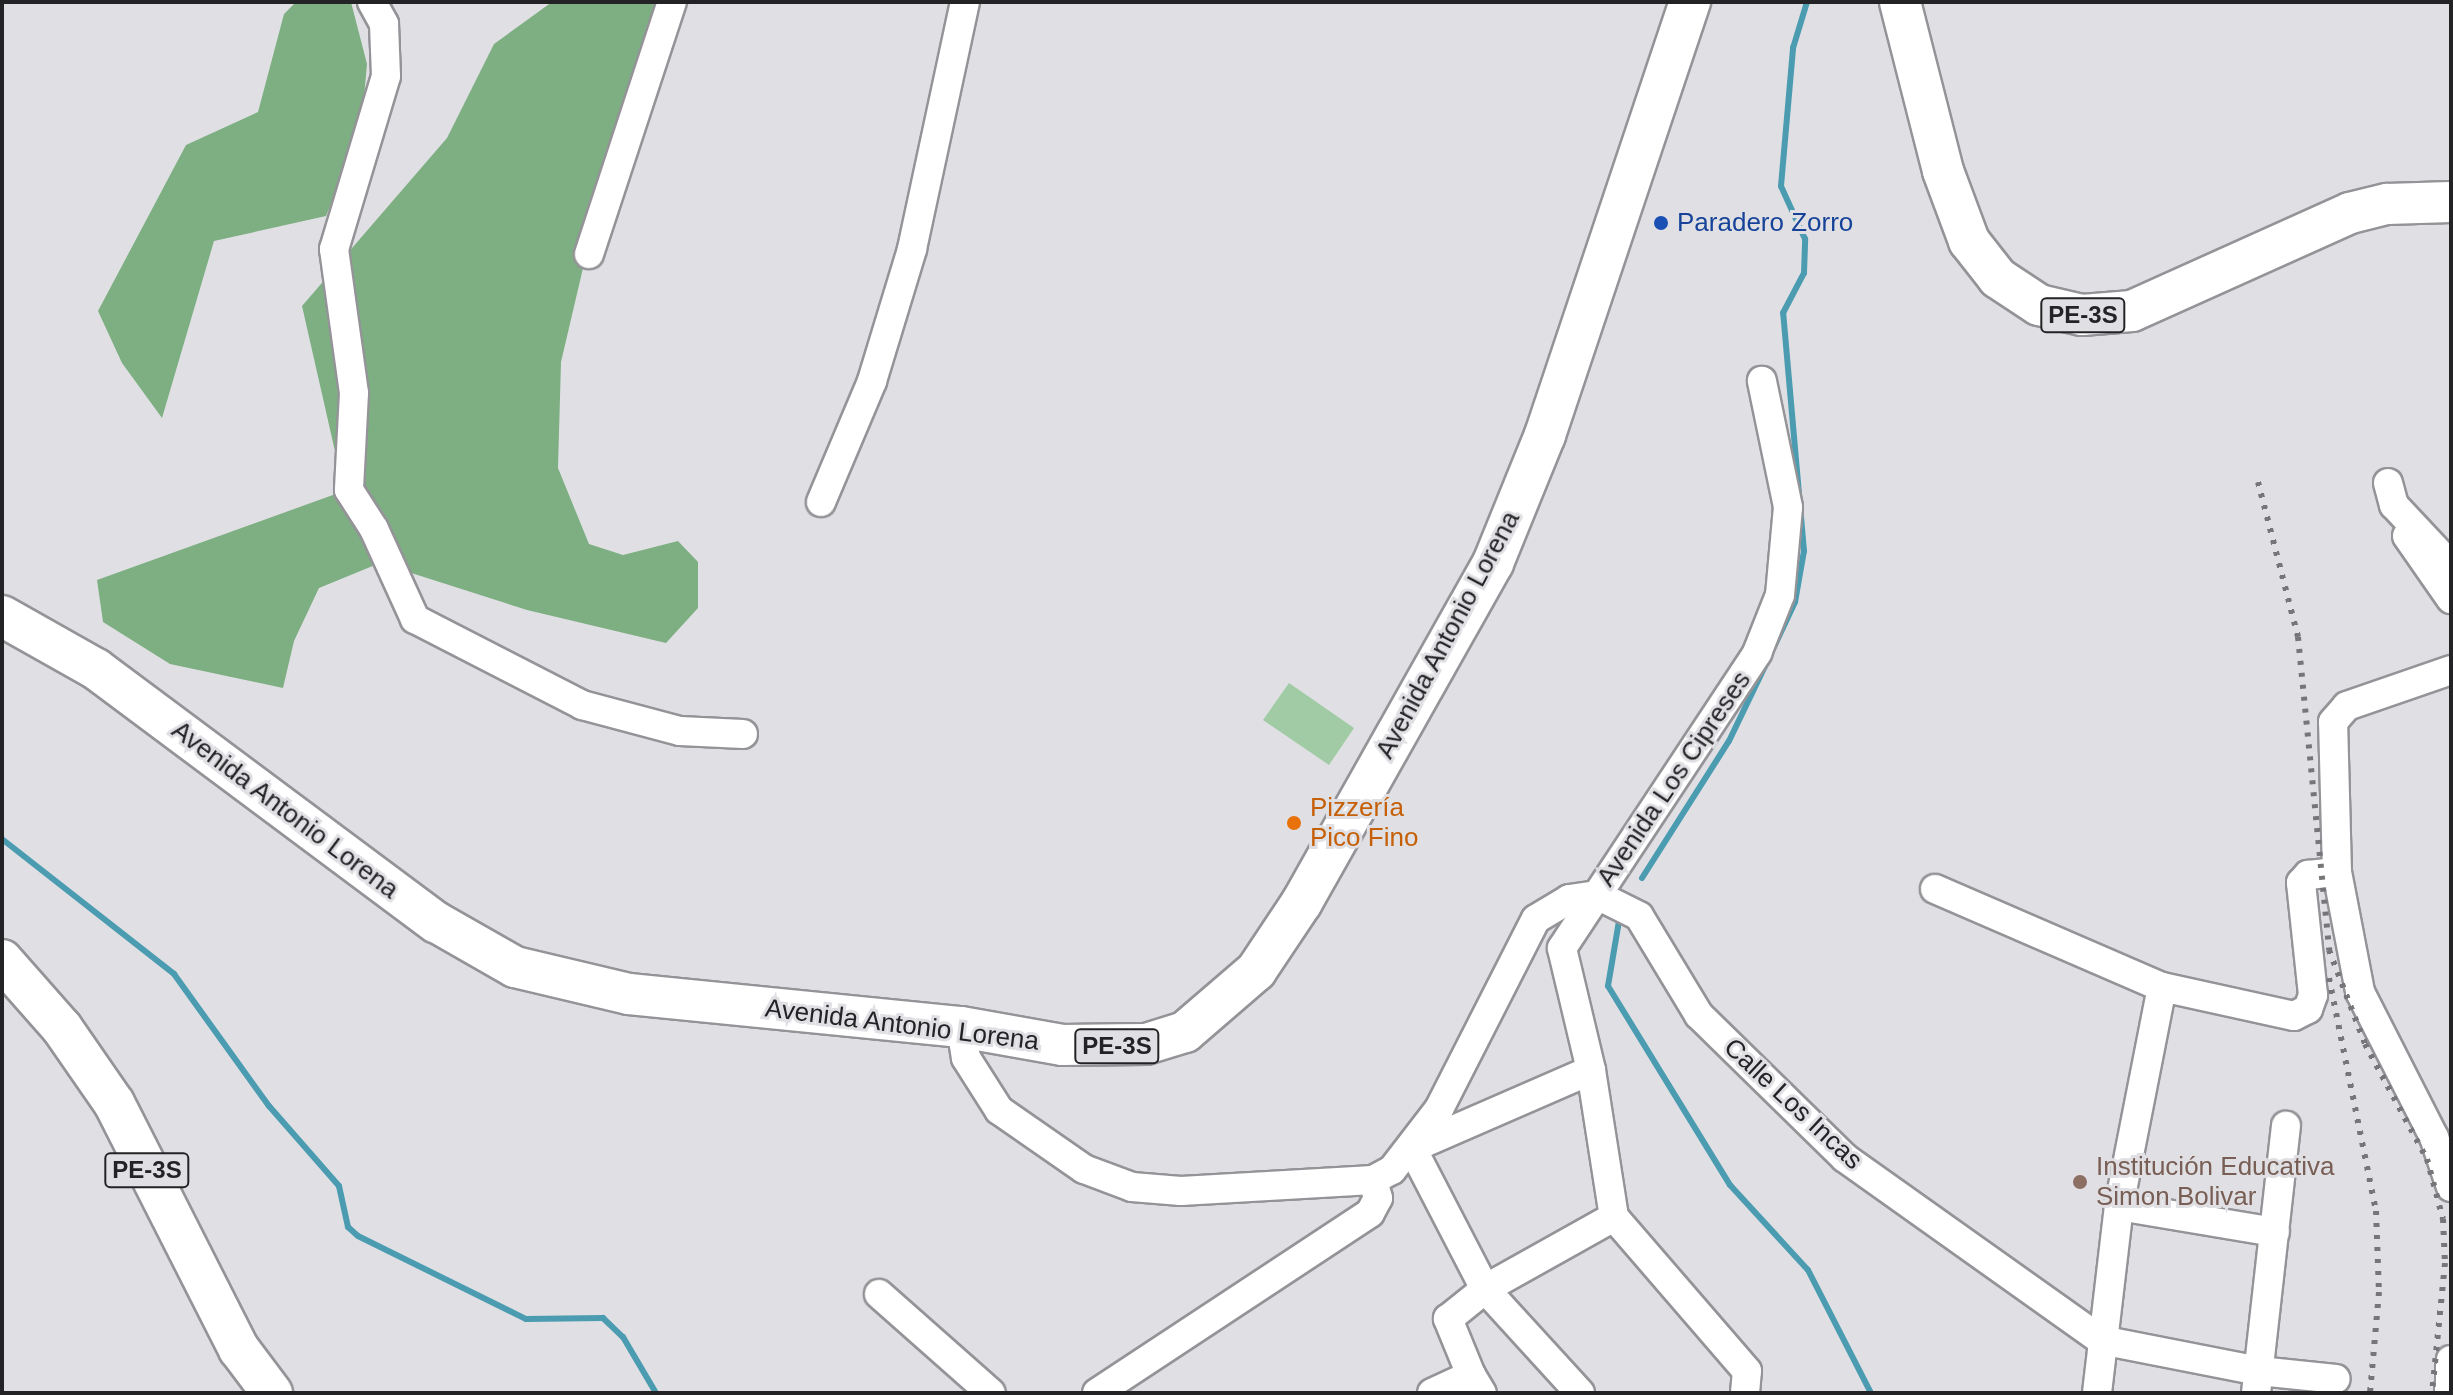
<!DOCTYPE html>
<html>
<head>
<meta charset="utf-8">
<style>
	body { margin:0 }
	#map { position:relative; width:2453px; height:1395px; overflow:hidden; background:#e0e0e4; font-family:Helvetica,sans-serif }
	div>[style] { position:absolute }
	.green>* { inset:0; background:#a0cba4 }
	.forest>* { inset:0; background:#7daf82 }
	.stream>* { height:6px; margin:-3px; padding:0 3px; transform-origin:3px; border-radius:3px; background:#4b9cb1 }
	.roads { filter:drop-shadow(2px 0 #949498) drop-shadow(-2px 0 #949498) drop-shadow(0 2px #949498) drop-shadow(0 -2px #949498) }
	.minor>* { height:28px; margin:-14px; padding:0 14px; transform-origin:14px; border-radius:14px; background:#fff }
	.highway>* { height:40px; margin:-20px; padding:0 20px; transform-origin:20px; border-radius:20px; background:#fff }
	.rail>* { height:6px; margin-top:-3px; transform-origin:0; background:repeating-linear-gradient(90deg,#767679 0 4px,transparent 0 12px) }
	.dots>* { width:22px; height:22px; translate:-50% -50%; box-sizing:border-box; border:4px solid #e0e0e4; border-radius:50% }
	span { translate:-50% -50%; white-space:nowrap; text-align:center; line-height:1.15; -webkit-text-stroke:6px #e0e0e4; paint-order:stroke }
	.shield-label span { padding:2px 6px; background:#e0e0e4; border:2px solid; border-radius:6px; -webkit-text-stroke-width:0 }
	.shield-label { font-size:24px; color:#232325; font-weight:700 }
	.transit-label { font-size:26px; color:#164399 }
	.left { translate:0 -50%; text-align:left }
	.street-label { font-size:26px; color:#232325 }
	.food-label { font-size:26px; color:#c56008 }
	.education-label { font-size:26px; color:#785e54 }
	.frame { position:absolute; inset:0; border:4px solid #232325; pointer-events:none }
</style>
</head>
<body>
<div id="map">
	<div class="green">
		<i style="clip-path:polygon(1289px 683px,1354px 728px,1329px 765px,1263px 720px)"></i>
	</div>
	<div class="forest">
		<i style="clip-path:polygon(296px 2px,351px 2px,367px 64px,361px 131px,326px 216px,214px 241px,162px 418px,122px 363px,98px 311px,186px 145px,258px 112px,284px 14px)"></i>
		<i style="clip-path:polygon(552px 2px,662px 2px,606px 170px,561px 362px,558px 468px,589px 544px,623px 555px,678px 541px,698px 562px,698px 608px,666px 643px,527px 610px,380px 563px,319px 588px,294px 641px,283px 688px,170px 664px,103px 622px,97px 580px,344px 491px,302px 306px,447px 138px,494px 44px)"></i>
	</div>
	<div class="stream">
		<i style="left:1774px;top:647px;width:50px;rotate:-65deg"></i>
		<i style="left:1795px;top:602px;width:52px;rotate:-80deg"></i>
		<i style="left:1804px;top:551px;width:239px;rotate:-95deg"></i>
		<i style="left:1783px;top:313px;width:45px;rotate:-62.3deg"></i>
		<i style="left:1804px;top:273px;width:34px;rotate:-88deg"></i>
		<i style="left:1805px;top:239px;width:58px;rotate:-114.4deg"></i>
		<i style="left:1781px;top:186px;width:139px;rotate:-85deg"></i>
		<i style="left:1793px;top:48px;width:48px;rotate:-73.1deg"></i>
		<i style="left:2px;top:839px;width:219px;rotate:38.1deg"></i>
		<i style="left:174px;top:974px;width:163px;rotate:54.3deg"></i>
		<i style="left:269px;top:1106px;width:106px;rotate:48.8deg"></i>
		<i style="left:339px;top:1186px;width:42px;rotate:77.6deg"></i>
		<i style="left:348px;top:1227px;width:13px;rotate:42deg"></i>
		<i style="left:358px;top:1236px;width:187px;rotate:26.3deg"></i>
		<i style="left:526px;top:1319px;width:77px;rotate:-0.7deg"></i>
		<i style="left:603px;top:1318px;width:28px;rotate:44deg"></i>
		<i style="left:623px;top:1337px;width:65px;rotate:59.5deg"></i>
		<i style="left:1642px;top:878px;width:162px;rotate:-57.6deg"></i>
		<i style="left:1729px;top:741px;width:90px;rotate:-64.3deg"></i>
		<i style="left:1619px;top:921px;width:66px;rotate:99.6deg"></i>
		<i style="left:1608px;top:986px;width:233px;rotate:58.5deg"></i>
		<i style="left:1730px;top:1185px;width:115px;rotate:47.5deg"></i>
		<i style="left:1808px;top:1270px;width:138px;rotate:62.9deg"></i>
	</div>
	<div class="roads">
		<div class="minor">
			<i style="left:372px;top:2px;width:25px;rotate:61deg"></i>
			<i style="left:384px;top:24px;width:52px;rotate:87.8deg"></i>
			<i style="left:386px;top:76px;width:181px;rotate:106.7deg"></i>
			<i style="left:334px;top:249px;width:145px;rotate:82.1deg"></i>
			<i style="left:354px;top:393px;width:97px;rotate:93deg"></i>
			<i style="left:349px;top:490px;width:46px;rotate:57.3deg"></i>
			<i style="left:374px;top:529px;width:99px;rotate:65.5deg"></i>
			<i style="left:415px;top:619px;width:188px;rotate:27.2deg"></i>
			<i style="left:582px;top:705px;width:101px;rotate:14.9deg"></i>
			<i style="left:680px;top:731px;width:63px;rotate:2.7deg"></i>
			<i style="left:589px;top:254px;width:265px;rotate:-71.8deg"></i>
			<i style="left:2388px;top:483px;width:23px;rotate:75deg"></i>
			<i style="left:2394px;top:505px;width:83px;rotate:46.9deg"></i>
			<i style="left:821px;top:502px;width:131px;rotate:-67.1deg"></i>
			<i style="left:872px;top:381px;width:138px;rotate:-73.1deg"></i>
			<i style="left:912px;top:249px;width:253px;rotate:-77.9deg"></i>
			<i style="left:2407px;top:536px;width:77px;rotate:55.1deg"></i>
			<i style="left:2337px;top:872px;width:150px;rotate:-91.5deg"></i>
			<i style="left:2333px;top:722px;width:21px;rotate:-49deg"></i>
			<i style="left:2347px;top:706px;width:110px;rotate:-19.1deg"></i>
			<i style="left:1935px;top:889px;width:247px;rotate:23.4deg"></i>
			<i style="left:961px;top:1027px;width:31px;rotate:81deg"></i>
			<i style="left:966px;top:1058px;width:62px;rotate:57.6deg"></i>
			<i style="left:999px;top:1110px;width:103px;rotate:34.8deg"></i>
			<i style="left:1084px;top:1169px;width:51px;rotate:20.6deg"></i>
			<i style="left:1132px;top:1187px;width:49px;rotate:4.7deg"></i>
			<i style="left:1181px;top:1191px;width:192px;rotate:-3.3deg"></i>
			<i style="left:1373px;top:1180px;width:21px;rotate:-28deg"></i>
			<i style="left:1392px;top:1170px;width:77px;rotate:-52.4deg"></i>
			<i style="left:1439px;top:1109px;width:213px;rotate:-63deg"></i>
			<i style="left:1536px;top:919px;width:39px;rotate:-31deg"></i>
			<i style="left:1569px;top:899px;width:28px;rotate:-8deg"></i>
			<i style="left:1597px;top:895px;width:47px;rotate:26.6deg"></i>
			<i style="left:1639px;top:916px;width:116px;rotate:58.8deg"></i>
			<i style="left:1699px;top:1015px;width:204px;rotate:44.4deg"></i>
			<i style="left:1845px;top:1158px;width:314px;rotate:35.4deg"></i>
			<i style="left:2101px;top:1340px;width:161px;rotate:11.1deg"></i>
			<i style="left:2259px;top:1371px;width:77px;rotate:5.9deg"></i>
			<i style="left:2119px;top:1206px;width:158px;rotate:9.5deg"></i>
			<i style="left:879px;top:1294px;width:149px;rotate:41.5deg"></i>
			<i style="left:1471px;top:1375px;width:61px;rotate:-112.3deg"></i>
			<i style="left:1448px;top:1319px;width:48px;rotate:-39deg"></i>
			<i style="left:1485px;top:1289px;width:148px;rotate:-29.2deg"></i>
			<i style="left:1097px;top:1393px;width:327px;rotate:-33.4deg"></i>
			<i style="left:1370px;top:1213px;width:17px;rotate:-62deg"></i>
			<i style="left:1378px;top:1198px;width:19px;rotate:-106deg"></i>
			<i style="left:1432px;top:1393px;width:43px;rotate:-24.8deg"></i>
			<i style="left:1471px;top:1375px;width:21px;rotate:59deg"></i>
			<i style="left:1580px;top:1393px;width:141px;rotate:-132.4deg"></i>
			<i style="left:1485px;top:1289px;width:159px;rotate:-117.4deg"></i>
			<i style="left:1412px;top:1148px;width:195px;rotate:-23.5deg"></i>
			<i style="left:1745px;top:1393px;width:22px;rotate:-85deg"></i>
			<i style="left:1747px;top:1371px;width:203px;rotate:-130.8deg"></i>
			<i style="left:1614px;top:1217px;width:149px;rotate:-98.9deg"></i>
			<i style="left:1591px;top:1070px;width:125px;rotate:-103.4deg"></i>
			<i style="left:1562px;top:948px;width:354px;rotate:-56.5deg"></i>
			<i style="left:1757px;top:653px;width:62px;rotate:-68.4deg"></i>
			<i style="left:1780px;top:595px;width:88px;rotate:-84.8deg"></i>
			<i style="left:1788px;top:507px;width:129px;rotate:-101.7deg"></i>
			<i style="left:2097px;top:1393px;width:188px;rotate:-83.3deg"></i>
			<i style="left:2119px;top:1206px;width:223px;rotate:-78.9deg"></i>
			<i style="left:2162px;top:987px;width:135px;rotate:12.4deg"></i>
			<i style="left:2294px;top:1016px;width:16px;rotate:-27deg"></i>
			<i style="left:2308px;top:1009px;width:15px;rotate:-70deg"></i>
			<i style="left:2313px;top:995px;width:113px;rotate:-96.1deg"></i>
			<i style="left:2301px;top:883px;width:11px;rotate:-49deg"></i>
			<i style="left:2308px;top:875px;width:29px;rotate:-6deg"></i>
			<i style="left:2337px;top:872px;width:122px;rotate:79.1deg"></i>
			<i style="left:2360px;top:992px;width:163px;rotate:63deg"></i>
			<i style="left:2434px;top:1137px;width:53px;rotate:71.2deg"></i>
			<i style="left:2256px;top:1393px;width:269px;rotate:-83.6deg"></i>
			<i style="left:2449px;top:1393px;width:33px;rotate:-87deg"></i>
		</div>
		<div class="highway">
			<i style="left:1900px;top:2px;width:174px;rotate:75.7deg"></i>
			<i style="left:1943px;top:171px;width:75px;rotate:69.6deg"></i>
			<i style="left:1969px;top:241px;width:47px;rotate:51.9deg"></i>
			<i style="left:1998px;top:278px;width:49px;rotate:33.4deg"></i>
			<i style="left:2039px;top:305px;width:44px;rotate:13.1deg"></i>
			<i style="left:2082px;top:315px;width:50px;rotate:-4.6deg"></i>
			<i style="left:2132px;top:311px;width:239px;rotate:-24.2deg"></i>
			<i style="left:2350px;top:213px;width:38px;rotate:-14deg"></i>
			<i style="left:2387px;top:204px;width:64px;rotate:-1.8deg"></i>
			<i style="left:2px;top:616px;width:108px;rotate:29.4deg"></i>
			<i style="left:96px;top:669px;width:424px;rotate:36.7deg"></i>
			<i style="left:436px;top:922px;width:91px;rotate:29.7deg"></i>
			<i style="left:515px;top:967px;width:117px;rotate:13.3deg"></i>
			<i style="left:629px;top:994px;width:334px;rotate:5.7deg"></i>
			<i style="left:961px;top:1027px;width:103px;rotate:10.1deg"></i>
			<i style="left:1062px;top:1045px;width:84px;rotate:-0.7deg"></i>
			<i style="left:1146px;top:1044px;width:41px;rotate:-17.1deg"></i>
			<i style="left:1185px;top:1032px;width:94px;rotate:-40.7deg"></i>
			<i style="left:1256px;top:971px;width:83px;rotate:-56.3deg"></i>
			<i style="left:1302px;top:902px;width:389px;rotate:-60.6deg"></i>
			<i style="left:1493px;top:563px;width:138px;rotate:-67.9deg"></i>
			<i style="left:1545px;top:435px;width:457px;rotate:-71.5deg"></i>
			<i style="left:2px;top:960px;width:91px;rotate:48.6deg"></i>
			<i style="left:62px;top:1028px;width:91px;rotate:55.3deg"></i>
			<i style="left:114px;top:1103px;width:276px;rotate:63.1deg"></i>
			<i style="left:239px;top:1349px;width:55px;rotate:53.1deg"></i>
		</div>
	</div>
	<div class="rail">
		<i style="left:2258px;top:482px;width:160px;rotate:75.5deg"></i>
		<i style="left:2298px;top:637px;width:315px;rotate:84.3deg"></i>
		<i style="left:2329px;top:950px;width:101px;rotate:69deg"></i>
		<i style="left:2365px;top:1044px;width:131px;rotate:61.7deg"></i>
		<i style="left:2427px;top:1159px;width:62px;rotate:75.1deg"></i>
		<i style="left:2443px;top:1219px;width:44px;rotate:87.4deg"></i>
		<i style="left:2445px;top:1263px;width:131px;rotate:95.7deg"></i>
		<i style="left:2329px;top:978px;width:238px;rotate:78.6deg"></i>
		<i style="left:2376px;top:1211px;width:81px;rotate:87.9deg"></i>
		<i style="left:2379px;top:1292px;width:101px;rotate:95.1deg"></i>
	</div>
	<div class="dots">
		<i style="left:1661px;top:223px;background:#1a4fb4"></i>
		<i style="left:1294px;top:823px;background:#e8710a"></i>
		<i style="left:2080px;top:1182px;background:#8d6e63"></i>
	</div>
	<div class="shield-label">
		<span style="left:2083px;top:315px">PE-3S</span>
		<span style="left:1117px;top:1046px">PE-3S</span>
		<span style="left:147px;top:1170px">PE-3S</span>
	</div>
	<div class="transit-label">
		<span class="left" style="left:1677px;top:223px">Paradero Zorro</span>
	</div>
	<div class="street-label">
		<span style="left:1448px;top:635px;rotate:-62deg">Avenida Antonio Lorena</span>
		<span style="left:1674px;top:779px;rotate:-56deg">Avenida Los Cipreses</span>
		<span style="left:285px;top:810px;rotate:37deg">Avenida Antonio Lorena</span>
		<span style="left:902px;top:1025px;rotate:7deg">Avenida Antonio Lorena</span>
		<span style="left:1793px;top:1104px;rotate:43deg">Calle Los Incas</span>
	</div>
	<div class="food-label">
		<span class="left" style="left:1310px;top:823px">Pizzería<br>Pico Fino</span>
	</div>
	<div class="education-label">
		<span class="left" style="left:2096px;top:1182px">Institución Educativa<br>Simon Bolivar</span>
	</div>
	<div class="frame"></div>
</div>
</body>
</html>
